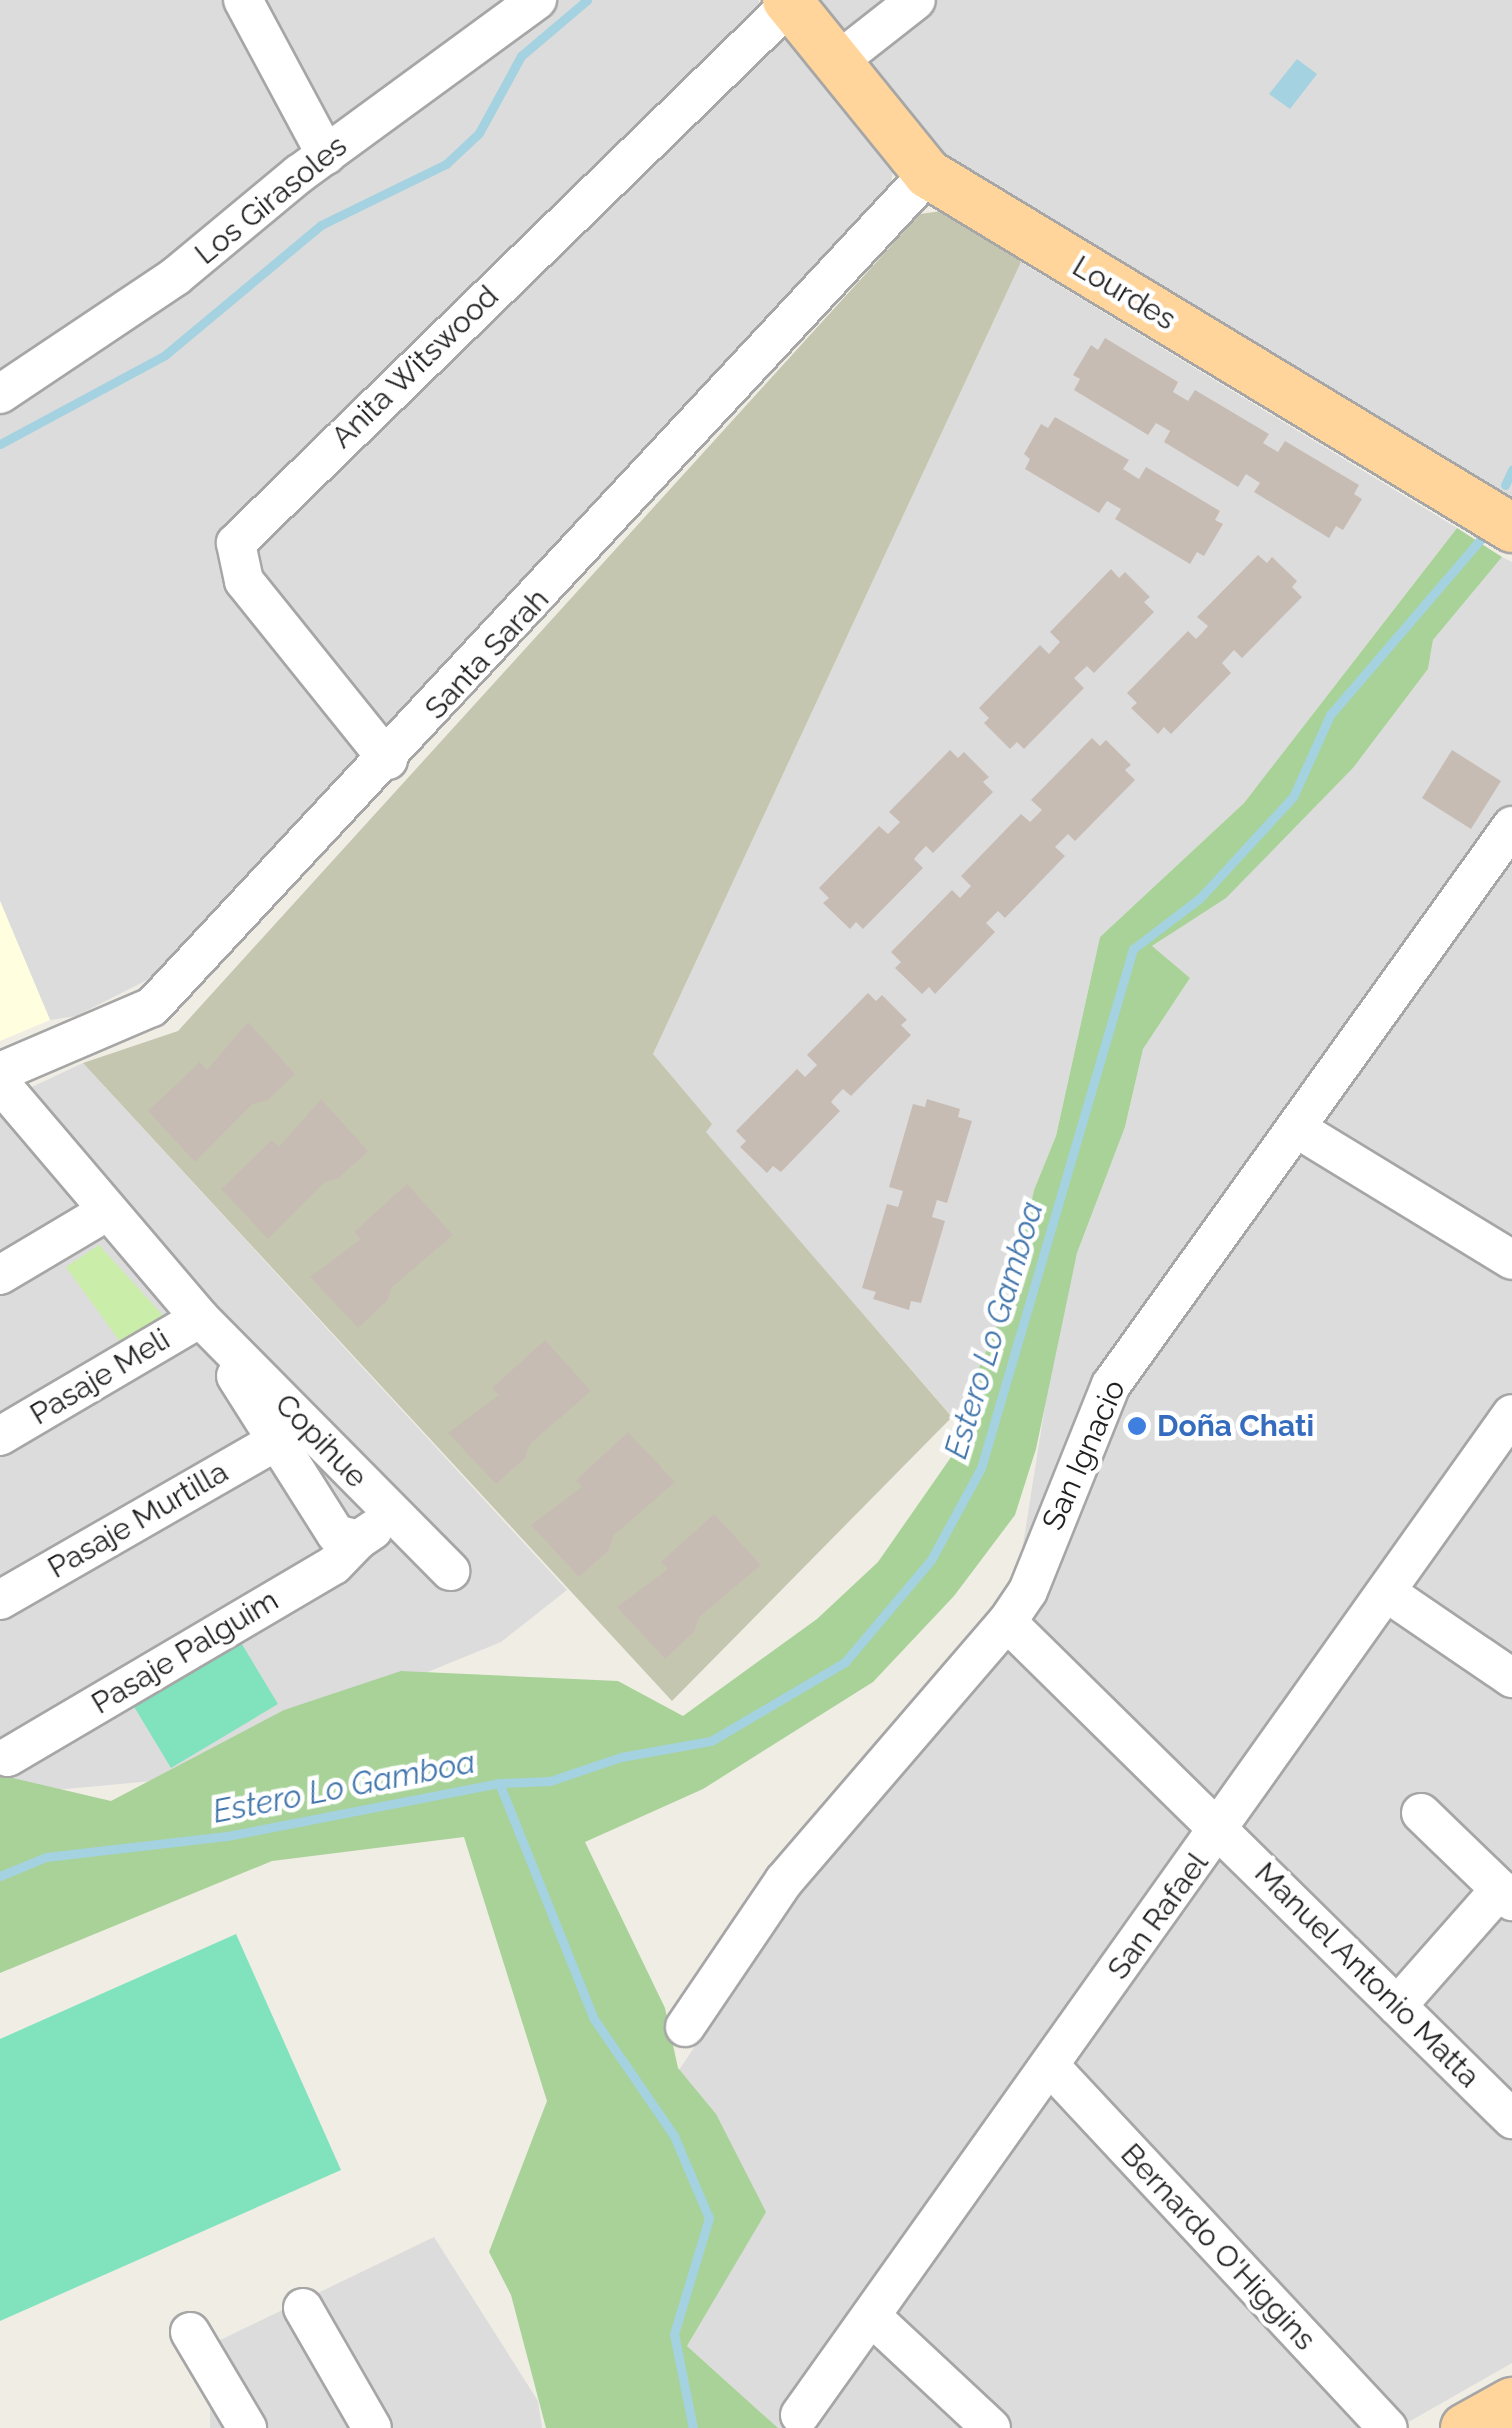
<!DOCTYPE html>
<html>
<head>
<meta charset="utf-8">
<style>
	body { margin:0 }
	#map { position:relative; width:1512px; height:2428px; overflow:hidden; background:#f0ede5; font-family:Raleway,sans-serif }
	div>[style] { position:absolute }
	.residential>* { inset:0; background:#dddcdc }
	.education>* { inset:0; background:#ffffe0 }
	.construction>* { inset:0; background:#c5c6b0 }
	.grass>* { inset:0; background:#caeda9 }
	.forest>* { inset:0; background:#a8d298 }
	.pitch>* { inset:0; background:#80e3be }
	.water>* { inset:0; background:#a4d2e0 }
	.stream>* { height:9px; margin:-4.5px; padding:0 4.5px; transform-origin:4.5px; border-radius:4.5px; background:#a4d2e0 }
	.building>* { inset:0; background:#c6bcb4 }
	.roads { filter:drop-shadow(2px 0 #a6a6a6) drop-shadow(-2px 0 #a6a6a6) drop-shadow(0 2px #a6a6a6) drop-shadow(0 -2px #a6a6a6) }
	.minor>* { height:38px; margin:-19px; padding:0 19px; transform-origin:19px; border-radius:19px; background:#fff }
	.major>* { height:48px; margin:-24px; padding:0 24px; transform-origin:24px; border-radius:24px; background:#ffd59c }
	.dots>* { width:28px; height:28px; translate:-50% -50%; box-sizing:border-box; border:5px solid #fff; border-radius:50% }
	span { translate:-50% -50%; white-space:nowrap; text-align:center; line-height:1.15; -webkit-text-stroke:9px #fff; paint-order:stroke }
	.street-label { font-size:30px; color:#1f1f1f }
	.shop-label { font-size:30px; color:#366cbe; font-weight:700 }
	.left { translate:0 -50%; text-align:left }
	.water-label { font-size:32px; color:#4377ac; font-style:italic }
</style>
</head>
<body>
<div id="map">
	<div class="residential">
		<i style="clip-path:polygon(0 0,758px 0,893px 169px,891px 185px,368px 759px,155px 976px,76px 1016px,50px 1020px,0 901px)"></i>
		<i style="clip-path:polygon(814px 0,1512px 0,1512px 504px,954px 163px,907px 122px)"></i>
		<i style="clip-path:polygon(1021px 262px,1457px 528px,1244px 803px,1100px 937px,1056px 1136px,1034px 1190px,1012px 1291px,956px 1421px,705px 1132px,653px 1054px)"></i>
		<i style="clip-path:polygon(1502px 557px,1512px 562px,1512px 2363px,1398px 2428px,778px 2428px,687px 2346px,765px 2212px,679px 2070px,807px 1879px,1007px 1646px,1050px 1374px,1077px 1253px,1125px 1127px,1143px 1049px,1190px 978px,1151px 947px,1230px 893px,1353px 768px,1428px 669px,1433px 640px)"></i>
		<i style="clip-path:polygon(83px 1063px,567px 1590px,501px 1642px,164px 1780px,0 1795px,0 1102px)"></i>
		<i style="clip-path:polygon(434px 2237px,538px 2401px,542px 2428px,210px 2428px,210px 2345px)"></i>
	</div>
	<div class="education">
		<i style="clip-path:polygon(0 901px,50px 1020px,0 1041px)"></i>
	</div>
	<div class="construction">
		<i style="clip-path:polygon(949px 210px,1021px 262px,653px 1054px,712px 1124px,706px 1132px,952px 1417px,672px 1701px,83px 1063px,178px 1031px,920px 214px)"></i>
	</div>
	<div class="grass">
		<i style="clip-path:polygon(99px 1245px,168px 1321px,124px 1347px,66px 1267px)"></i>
	</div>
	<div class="forest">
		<i style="clip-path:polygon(1457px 528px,1502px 557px,1433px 640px,1428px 669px,1353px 768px,1226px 898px,1152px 946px,1190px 978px,1143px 1049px,1125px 1127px,1077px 1253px,1036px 1449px,1015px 1515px,954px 1596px,873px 1682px,703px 1789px,585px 1842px,665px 2008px,678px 2068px,716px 2114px,766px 2212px,687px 2346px,778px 2428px,546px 2428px,511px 2295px,489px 2252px,547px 2101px,464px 1837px,272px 1861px,0 1973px,0 1775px,111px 1801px,284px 1710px,401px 1671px,618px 1681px,683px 1716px,817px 1619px,878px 1562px,956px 1450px,956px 1421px,1012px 1291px,1034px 1190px,1056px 1136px,1100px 937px,1244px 803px)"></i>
	</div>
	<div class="pitch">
		<i style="clip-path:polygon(240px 1641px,278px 1704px,171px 1768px,133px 1705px)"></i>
		<i style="clip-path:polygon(236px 1934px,341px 2170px,0 2321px,0 2039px)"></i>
	</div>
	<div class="water">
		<i style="clip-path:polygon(1297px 59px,1317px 74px,1290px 109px,1269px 94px)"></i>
	</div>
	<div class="stream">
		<i style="left:0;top:444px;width:187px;rotate:-28.3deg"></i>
		<i style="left:165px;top:355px;width:203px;rotate:-39.8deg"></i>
		<i style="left:321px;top:225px;width:139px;rotate:-26deg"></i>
		<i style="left:446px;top:164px;width:45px;rotate:-43.2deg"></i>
		<i style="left:479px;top:133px;width:88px;rotate:-61.4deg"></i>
		<i style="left:521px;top:56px;width:87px;rotate:-40.3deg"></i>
		<i style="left:1505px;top:485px;width:17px;rotate:-65deg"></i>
		<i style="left:499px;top:1783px;width:254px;rotate:68.1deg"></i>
		<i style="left:594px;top:2019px;width:142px;rotate:55.6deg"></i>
		<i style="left:674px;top:2136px;width:89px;rotate:66.9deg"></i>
		<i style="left:709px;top:2218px;width:121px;rotate:106.8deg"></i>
		<i style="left:674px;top:2334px;width:96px;rotate:78.6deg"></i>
		<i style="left:0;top:1876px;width:50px;rotate:-22.4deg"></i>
		<i style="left:46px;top:1857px;width:182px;rotate:-6.6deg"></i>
		<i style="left:227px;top:1836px;width:277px;rotate:-11deg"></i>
		<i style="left:499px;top:1783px;width:51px;rotate:-2.2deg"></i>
		<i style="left:550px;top:1781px;width:75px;rotate:-18.7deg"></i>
		<i style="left:621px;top:1757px;width:91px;rotate:-10.1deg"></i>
		<i style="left:711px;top:1741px;width:156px;rotate:-30.5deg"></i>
		<i style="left:845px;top:1662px;width:133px;rotate:-49.9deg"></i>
		<i style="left:931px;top:1560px;width:105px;rotate:-61.5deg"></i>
		<i style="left:981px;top:1468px;width:541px;rotate:-73.68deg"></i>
		<i style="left:1133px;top:949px;width:84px;rotate:-37.3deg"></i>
		<i style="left:1200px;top:898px;width:137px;rotate:-47.4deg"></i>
		<i style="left:1293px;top:797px;width:90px;rotate:-65.7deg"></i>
		<i style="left:1330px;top:715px;width:240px;rotate:-49.4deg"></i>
	</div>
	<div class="building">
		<i style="clip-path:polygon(1105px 338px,1178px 382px,1173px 392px,1188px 401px,1195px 390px,1269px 434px,1263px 443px,1278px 452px,1285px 441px,1359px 485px,1354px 494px,1362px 499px,1343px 530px,1336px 526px,1329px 538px,1254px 492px,1260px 483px,1246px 474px,1238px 487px,1164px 442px,1170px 431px,1156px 423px,1148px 435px,1074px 390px,1080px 379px,1073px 375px,1091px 345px,1098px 350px)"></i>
		<i style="clip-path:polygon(1055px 417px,1129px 460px,1123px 469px,1139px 479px,1146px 467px,1220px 511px,1215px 520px,1223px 524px,1204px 556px,1197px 552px,1190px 564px,1115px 519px,1121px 509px,1107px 501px,1099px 513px,1025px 469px,1030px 459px,1024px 454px,1041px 424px,1048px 428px)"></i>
		<i style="clip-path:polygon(1258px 555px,1267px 563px,1272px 557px,1297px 581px,1292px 587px,1302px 597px,1242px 658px,1234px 650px,1222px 663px,1231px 673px,1171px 734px,1164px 727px,1158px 734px,1131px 708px,1137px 703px,1127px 693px,1188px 631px,1196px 639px,1202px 633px,1208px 626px,1197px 617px)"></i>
		<i style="clip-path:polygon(1111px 569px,1119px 578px,1125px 572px,1150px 597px,1144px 602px,1154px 612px,1094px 673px,1087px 666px,1074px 678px,1084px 688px,1024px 749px,1017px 742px,1010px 749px,984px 723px,989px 718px,979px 708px,1040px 645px,1049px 654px,1060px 642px,1050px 632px)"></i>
		<i style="clip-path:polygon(1092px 738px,1100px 746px,1106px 740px,1131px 765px,1125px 770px,1135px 780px,1075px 841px,1068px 834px,1055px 847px,1065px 856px,1005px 918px,998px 911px,986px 923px,995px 932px,935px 994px,929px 987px,922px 994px,895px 968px,901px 962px,891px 952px,952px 890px,960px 898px,971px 886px,961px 876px,1021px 814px,1030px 822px,1042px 810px,1031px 800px)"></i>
		<i style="clip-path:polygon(950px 750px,958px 758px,964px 752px,989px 777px,983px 782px,993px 792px,933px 853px,926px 846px,919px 853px,914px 859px,923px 868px,863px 929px,856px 922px,850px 929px,823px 903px,829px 898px,819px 888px,879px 826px,888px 834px,900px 822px,889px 812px)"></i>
		<i style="clip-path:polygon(1452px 750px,1501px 781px,1471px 829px,1422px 798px)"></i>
		<i style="clip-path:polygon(868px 993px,876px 1001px,882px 995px,907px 1020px,901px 1025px,911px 1035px,851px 1096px,843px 1089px,836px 1096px,831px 1102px,840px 1111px,781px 1172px,773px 1166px,767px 1173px,740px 1147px,746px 1141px,736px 1131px,797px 1069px,805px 1077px,817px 1065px,807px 1055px)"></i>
		<i style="clip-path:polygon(248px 1022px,295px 1074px,267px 1101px,252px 1104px,195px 1162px,148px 1111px,200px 1062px,207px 1070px)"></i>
		<i style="clip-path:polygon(321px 1099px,368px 1151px,339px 1178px,325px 1182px,268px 1239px,221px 1189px,272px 1140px,279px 1147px)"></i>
		<i style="clip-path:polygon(927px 1099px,960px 1109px,958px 1117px,972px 1121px,947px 1203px,937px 1200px,932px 1217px,945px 1221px,921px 1303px,911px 1301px,909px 1310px,873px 1299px,876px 1292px,862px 1288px,887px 1204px,898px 1207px,903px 1191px,889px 1187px,913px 1104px,925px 1107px)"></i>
		<i style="clip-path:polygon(407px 1184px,453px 1235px,392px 1287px,387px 1301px,358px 1328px,310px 1277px,361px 1239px,354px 1232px)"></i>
		<i style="clip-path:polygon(545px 1340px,591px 1391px,530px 1444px,525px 1458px,496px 1484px,448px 1433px,499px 1395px,492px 1388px)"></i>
		<i style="clip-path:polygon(628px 1432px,675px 1482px,613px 1536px,609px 1550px,579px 1577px,531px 1525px,582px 1487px,576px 1480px)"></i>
		<i style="clip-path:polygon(714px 1514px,761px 1565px,699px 1617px,694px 1632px,665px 1659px,617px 1607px,668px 1569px,661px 1562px)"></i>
	</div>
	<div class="roads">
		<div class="minor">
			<i style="left:243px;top:0;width:176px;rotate:61.8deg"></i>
			<i style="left:837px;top:62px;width:100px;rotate:-38.1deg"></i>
			<i style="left:0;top:394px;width:212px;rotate:-33.8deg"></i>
			<i style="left:176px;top:276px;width:160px;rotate:-39.7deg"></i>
			<i style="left:299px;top:174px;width:295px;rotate:-36.2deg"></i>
			<i style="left:388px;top:760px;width:230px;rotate:-128.8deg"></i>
			<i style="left:244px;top:581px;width:39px;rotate:-102deg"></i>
			<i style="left:236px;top:543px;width:773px;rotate:-44.21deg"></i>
			<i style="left:0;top:1072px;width:165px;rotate:-23.2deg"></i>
			<i style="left:152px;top:1007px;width:1138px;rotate:-47.03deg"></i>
			<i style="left:0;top:1083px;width:309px;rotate:49.6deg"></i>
			<i style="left:200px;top:1318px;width:356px;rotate:45.3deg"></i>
			<i style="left:1296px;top:1128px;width:253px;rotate:31.4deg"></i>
			<i style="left:0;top:1275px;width:123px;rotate:-30.7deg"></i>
			<i style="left:236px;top:1376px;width:187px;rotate:57.7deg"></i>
			<i style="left:336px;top:1534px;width:23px;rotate:15deg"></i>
			<i style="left:358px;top:1540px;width:18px;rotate:-34deg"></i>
			<i style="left:0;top:1436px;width:232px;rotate:-30.5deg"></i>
			<i style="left:1386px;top:1592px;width:153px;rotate:34.3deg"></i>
			<i style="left:0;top:1600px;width:319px;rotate:-29.9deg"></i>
			<i style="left:1007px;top:1622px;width:709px;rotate:44.54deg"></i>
			<i style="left:8px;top:1757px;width:378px;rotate:-30.5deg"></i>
			<i style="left:334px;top:1565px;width:35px;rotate:-46deg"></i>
			<i style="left:1421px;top:1813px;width:127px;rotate:44deg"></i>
			<i style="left:1397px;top:2006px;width:156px;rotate:-48.6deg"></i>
			<i style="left:685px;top:2027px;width:176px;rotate:-55.9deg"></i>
			<i style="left:784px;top:1881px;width:342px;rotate:-49.3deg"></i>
			<i style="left:1007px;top:1622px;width:37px;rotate:-56deg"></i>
			<i style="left:1028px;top:1591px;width:222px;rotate:-68.1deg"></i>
			<i style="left:1111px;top:1385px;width:688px;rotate:-54.35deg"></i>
			<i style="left:1050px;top:2066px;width:495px;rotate:47deg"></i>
			<i style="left:303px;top:2308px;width:138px;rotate:60.1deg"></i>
			<i style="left:871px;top:2316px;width:164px;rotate:43deg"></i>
			<i style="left:190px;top:2332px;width:112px;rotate:59.3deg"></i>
			<i style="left:800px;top:2415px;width:1228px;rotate:-54.58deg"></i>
		</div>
		<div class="major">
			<i style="left:787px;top:0;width:224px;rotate:51deg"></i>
			<i style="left:928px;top:174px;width:683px;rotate:31.22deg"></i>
			<i style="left:1465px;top:2428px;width:54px;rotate:-29deg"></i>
		</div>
	</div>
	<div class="dots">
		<i style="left:1137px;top:1426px;background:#3f7fe0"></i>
	</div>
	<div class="street-label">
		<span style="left:271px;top:200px;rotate:-39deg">Los Girasoles</span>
		<span style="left:1124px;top:293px;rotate:31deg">Lourdes</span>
		<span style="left:415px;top:367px;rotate:-44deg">Anita Witswood</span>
		<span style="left:487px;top:654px;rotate:-47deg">Santa Sarah</span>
		<span style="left:100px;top:1377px;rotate:-31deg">Pasaje Meli</span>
		<span style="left:321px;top:1441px;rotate:46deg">Copihue</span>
		<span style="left:1084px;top:1455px;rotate:-66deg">San Ignacio</span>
		<span style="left:138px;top:1520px;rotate:-30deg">Pasaje Murtilla</span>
		<span style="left:185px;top:1652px;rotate:-31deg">Pasaje Palguim</span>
		<span style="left:1158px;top:1916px;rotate:-54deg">San Rafael</span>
		<span style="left:1367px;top:1975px;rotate:45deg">Manuel Antonio Matta</span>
		<span style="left:1218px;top:2247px;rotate:47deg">Bernardo O'Higgins</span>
	</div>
	<div class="shop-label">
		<span class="left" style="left:1157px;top:1426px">Doña Chati</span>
	</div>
	<div class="water-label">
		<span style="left:994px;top:1330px;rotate:-73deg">Estero Lo Gamboa</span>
		<span style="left:344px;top:1787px;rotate:-11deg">Estero Lo Gamboa</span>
	</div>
</div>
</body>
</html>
